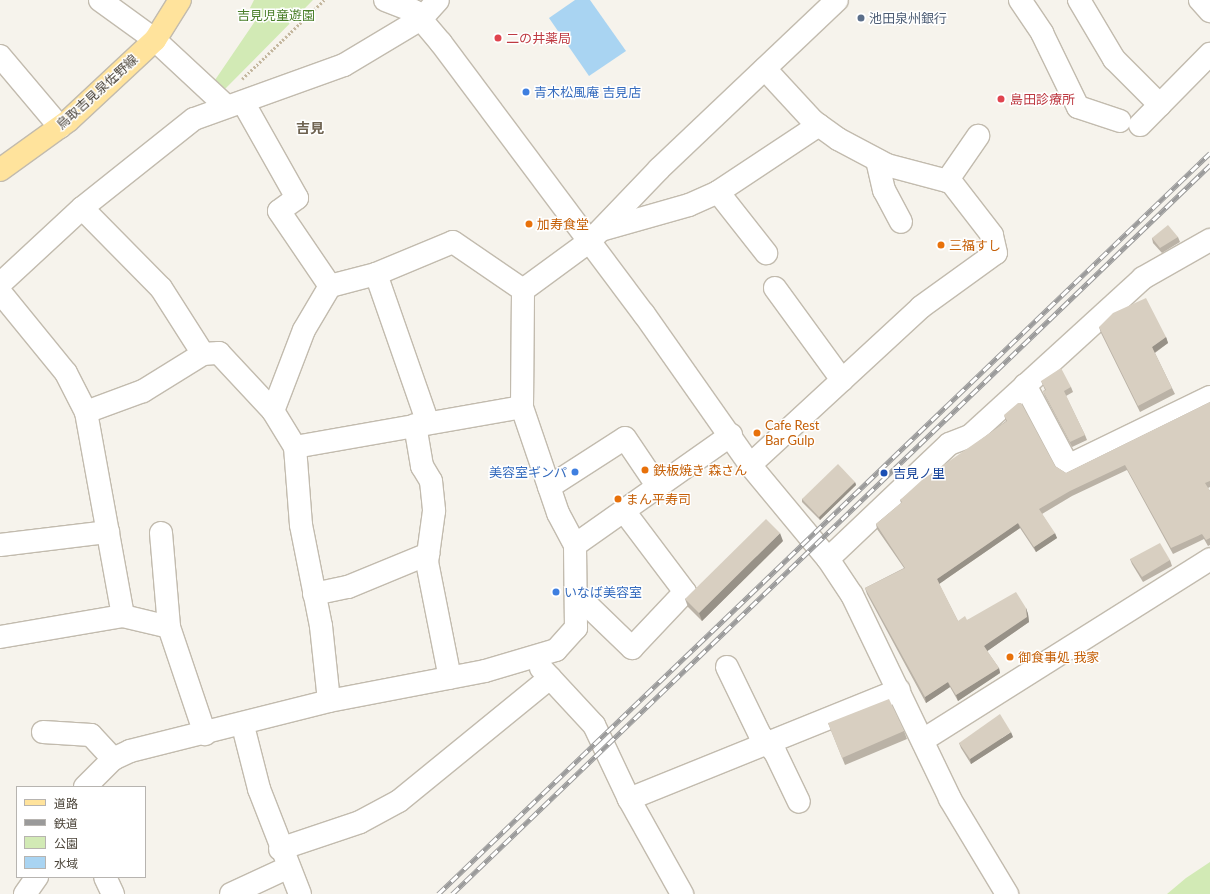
<!DOCTYPE html>
<html>
<head>
<meta charset="utf-8">
<style>
	body { margin:0 }
	#map { position:relative; width:1210px; height:894px; overflow:hidden; background:#f6f3ec; font-family:Lato,"Noto Sans JP",sans-serif }
	div>[style] { position:absolute }
	.green>* { inset:0; background:#d2eab5 }
	.water>* { inset:0; background:#a9d4f2 }
	.path>* { height:2.5px; margin-top:-1.25px; transform-origin:0; background:repeating-linear-gradient(90deg,#c4b79f 0 2px,transparent 0 4px) }
	.roads { filter:drop-shadow(1px 0 #c2bbae) drop-shadow(-1px 0 #c2bbae) drop-shadow(0 1px #c2bbae) drop-shadow(0 -1px #c2bbae) }
	.minor>* { height:22px; margin:-11px; padding:0 11px; transform-origin:11px; border-radius:11px; background:#fff }
	.major>* { height:22px; margin:-11px; padding:0 11px; transform-origin:11px; border-radius:11px; background:#ffe39c }
	.rail>* { height:4.5px; margin-top:-2.25px; transform-origin:0; background:repeating-linear-gradient(90deg,#fff 0 9px,#9a9a9a 0 18px); box-sizing:border-box; border-block:1px solid #9a9a9a }
	.wall>* { inset:0; background:#bab2a6 }
	.shaded-wall>* { inset:0; background:#979187 }
	.building>* { inset:0; background:#d8cfc1 }
	.dots>* { width:11px; height:11px; translate:-50% -50%; box-sizing:border-box; border:2px solid #fff; border-radius:50% }
	span { translate:-50% -50%; white-space:nowrap; text-align:center; line-height:1.15; -webkit-text-stroke:3px #fff; paint-order:stroke }
	.park-label { font-size:13px; color:#4a7f2a }
	.service-label { font-size:13px; color:#4e5e75 }
	.left { translate:0 -50%; text-align:left }
	.health-label { font-size:13px; color:#be3a42 }
	.street-label { font-size:13px; color:#4b4439 }
	.shop-label { font-size:13px; color:#366cbe }
	.right { translate:-100% -50%; text-align:right }
	.food-label { font-size:13px; color:#c56008 }
	.transit-label { font-size:13px; color:#164399 }
	.neighbourhood-label { font-size:14px; color:#6e6250; font-weight:700 }
	.legend { position:absolute; left:16px; top:786px; width:130px; height:92px; box-sizing:border-box; background:#fff; border:1px solid #b7b4b0; margin:0; padding:5px 7px; list-style:none; font-size:12px; color:#4b4439 }
	.legend li { display:flex; align-items:center; gap:8px; height:20px }
	.legend b { width:20px; border:1px solid #b7b4b0 }
</style>
</head>
<body>
<div id="map">
	<div class="green">
		<i style="clip-path:polygon(254px 0,313px 0,223px 91px,215px 80px,260px 14px,250px 8px)"></i>
		<i style="clip-path:polygon(1210px 862px,1210px 894px,1167px 894px,1186px 878px)"></i>
	</div>
	<div class="water">
		<i style="clip-path:polygon(575px 0,590px 0,626px 51px,589px 76px,549px 18px)"></i>
	</div>
	<div class="path">
		<i style="left:242px;top:79px;width:114px;rotate:-43.9deg"></i>
	</div>
	<div class="roads">
		<div class="minor">
			<i style="left:100px;top:0;width:68px;rotate:36deg"></i>
			<i style="left:155px;top:40px;width:96px;rotate:42.9deg"></i>
			<i style="left:385px;top:0;width:31px;rotate:21deg"></i>
			<i style="left:414px;top:11px;width:42px;rotate:49.8deg"></i>
			<i style="left:441px;top:43px;width:339px;rotate:53.2deg"></i>
			<i style="left:644px;top:314px;width:184px;rotate:54.9deg"></i>
			<i style="left:750px;top:465px;width:122px;rotate:50.3deg"></i>
			<i style="left:828px;top:559px;width:43px;rotate:56.3deg"></i>
			<i style="left:852px;top:595px;width:226px;rotate:64.3deg"></i>
			<i style="left:950px;top:799px;width:111px;rotate:59deg"></i>
			<i style="left:1020px;top:0;width:40px;rotate:56deg"></i>
			<i style="left:1042px;top:33px;width:82px;rotate:64.1deg"></i>
			<i style="left:1078px;top:107px;width:44px;rotate:18.4deg"></i>
			<i style="left:1079px;top:0;width:69px;rotate:59.3deg"></i>
			<i style="left:1114px;top:59px;width:65px;rotate:45deg"></i>
			<i style="left:1200px;top:0;width:15px;rotate:48deg"></i>
			<i style="left:0;top:56px;width:93px;rotate:49.8deg"></i>
			<i style="left:243px;top:102px;width:110px;rotate:60.6deg"></i>
			<i style="left:297px;top:198px;width:22px;rotate:144deg"></i>
			<i style="left:279px;top:211px;width:91px;rotate:55.8deg"></i>
			<i style="left:1140px;top:125px;width:100px;rotate:-45.4deg"></i>
			<i style="left:877px;top:160px;width:31px;rotate:77deg"></i>
			<i style="left:884px;top:190px;width:36px;rotate:62deg"></i>
			<i style="left:947px;top:181px;width:55px;rotate:-55.4deg"></i>
			<i style="left:718px;top:192px;width:78px;rotate:51.8deg"></i>
			<i style="left:82px;top:208px;width:112px;rotate:45.4deg"></i>
			<i style="left:161px;top:288px;width:78px;rotate:57.5deg"></i>
			<i style="left:203px;top:354px;width:16px;rotate:-4deg"></i>
			<i style="left:219px;top:353px;width:79px;rotate:47deg"></i>
			<i style="left:273px;top:411px;width:42px;rotate:58.6deg"></i>
			<i style="left:295px;top:447px;width:78px;rotate:85.6deg"></i>
			<i style="left:301px;top:525px;width:103px;rotate:78.8deg"></i>
			<i style="left:321px;top:626px;width:75px;rotate:83.9deg"></i>
			<i style="left:601px;top:230px;width:91px;rotate:-15.9deg"></i>
			<i style="left:689px;top:205px;width:32px;rotate:-24deg"></i>
			<i style="left:718px;top:192px;width:121px;rotate:-33.6deg"></i>
			<i style="left:376px;top:274px;width:158px;rotate:70.8deg"></i>
			<i style="left:0;top:284px;width:112px;rotate:-42.8deg"></i>
			<i style="left:82px;top:208px;width:143px;rotate:-38.5deg"></i>
			<i style="left:194px;top:119px;width:159px;rotate:-19.8deg"></i>
			<i style="left:344px;top:65px;width:90px;rotate:-30.9deg"></i>
			<i style="left:421px;top:19px;width:25px;rotate:-48deg"></i>
			<i style="left:775px;top:288px;width:114px;rotate:53.9deg"></i>
			<i style="left:523px;top:290px;width:83px;rotate:-36.2deg"></i>
			<i style="left:590px;top:241px;width:100px;rotate:-46.2deg"></i>
			<i style="left:659px;top:169px;width:245px;rotate:-43.5deg"></i>
			<i style="left:0;top:292px;width:104px;rotate:50.8deg"></i>
			<i style="left:66px;top:373px;width:44px;rotate:62.9deg"></i>
			<i style="left:86px;top:412px;width:207px;rotate:79.7deg"></i>
			<i style="left:1025px;top:385px;width:92px;rotate:62deg"></i>
			<i style="left:1068px;top:466px;width:158px;rotate:-25.9deg"></i>
			<i style="left:273px;top:411px;width:87px;rotate:-69.1deg"></i>
			<i style="left:304px;top:330px;width:51px;rotate:-59.4deg"></i>
			<i style="left:330px;top:286px;width:48px;rotate:-14.6deg"></i>
			<i style="left:376px;top:274px;width:83px;rotate:-22.6deg"></i>
			<i style="left:453px;top:242px;width:85px;rotate:34.4deg"></i>
			<i style="left:86px;top:412px;width:61px;rotate:-20.2deg"></i>
			<i style="left:143px;top:391px;width:70px;rotate:-31.7deg"></i>
			<i style="left:415px;top:425px;width:42px;rotate:80.3deg"></i>
			<i style="left:422px;top:466px;width:17px;rotate:59deg"></i>
			<i style="left:431px;top:481px;width:30px;rotate:84deg"></i>
			<i style="left:434px;top:511px;width:51px;rotate:97.8deg"></i>
			<i style="left:427px;top:562px;width:118px;rotate:78.8deg"></i>
			<i style="left:295px;top:447px;width:230px;rotate:-10deg"></i>
			<i style="left:750px;top:465px;width:233px;rotate:-42.7deg"></i>
			<i style="left:921px;top:307px;width:92px;rotate:-35.8deg"></i>
			<i style="left:996px;top:253px;width:18px;rotate:-103deg"></i>
			<i style="left:992px;top:235px;width:67px;rotate:-127.7deg"></i>
			<i style="left:951px;top:182px;width:66px;rotate:-165.1deg"></i>
			<i style="left:887px;top:165px;width:55px;rotate:-152deg"></i>
			<i style="left:838px;top:139px;width:31px;rotate:-144deg"></i>
			<i style="left:813px;top:121px;width:71px;rotate:-132.7deg"></i>
			<i style="left:549px;top:487px;width:90px;rotate:-32.8deg"></i>
			<i style="left:625px;top:438px;width:59px;rotate:56deg"></i>
			<i style="left:161px;top:533px;width:94px;rotate:85.1deg"></i>
			<i style="left:0;top:545px;width:109px;rotate:-6.9deg"></i>
			<i style="left:575px;top:545px;width:191px;rotate:-35.2deg"></i>
			<i style="left:828px;top:559px;width:167px;rotate:-43.5deg"></i>
			<i style="left:949px;top:444px;width:22px;rotate:-21deg"></i>
			<i style="left:970px;top:436px;width:234px;rotate:-42.4deg"></i>
			<i style="left:1143px;top:278px;width:77px;rotate:-29.6deg"></i>
			<i style="left:314px;top:594px;width:35px;rotate:-12deg"></i>
			<i style="left:348px;top:587px;width:87px;rotate:-22.4deg"></i>
			<i style="left:576px;top:594px;width:78px;rotate:44deg"></i>
			<i style="left:632px;top:648px;width:77px;rotate:-46.6deg"></i>
			<i style="left:685px;top:592px;width:101px;rotate:-127deg"></i>
			<i style="left:0;top:637px;width:125px;rotate:-9.7deg"></i>
			<i style="left:123px;top:616px;width:47px;rotate:13.4deg"></i>
			<i style="left:169px;top:627px;width:113px;rotate:71.4deg"></i>
			<i style="left:727px;top:667px;width:76px;rotate:64.1deg"></i>
			<i style="left:760px;top:735px;width:23px;rotate:49deg"></i>
			<i style="left:775px;top:752px;width:55px;rotate:64.4deg"></i>
			<i style="left:541px;top:668px;width:78px;rotate:47.1deg"></i>
			<i style="left:594px;top:725px;width:82px;rotate:64.7deg"></i>
			<i style="left:629px;top:799px;width:109px;rotate:60.8deg"></i>
			<i style="left:243px;top:726px;width:65px;rotate:75.7deg"></i>
			<i style="left:259px;top:789px;width:113px;rotate:68.7deg"></i>
			<i style="left:43px;top:732px;width:48px;rotate:3.6deg"></i>
			<i style="left:91px;top:735px;width:33px;rotate:47deg"></i>
			<i style="left:923px;top:740px;width:339px;rotate:-32.2deg"></i>
			<i style="left:85px;top:787px;width:40px;rotate:-45deg"></i>
			<i style="left:113px;top:759px;width:19px;rotate:-25deg"></i>
			<i style="left:130px;top:751px;width:205px;rotate:-14.1deg"></i>
			<i style="left:329px;top:701px;width:159px;rotate:-10.9deg"></i>
			<i style="left:485px;top:671px;width:74px;rotate:-16.5deg"></i>
			<i style="left:556px;top:650px;width:30px;rotate:-48deg"></i>
			<i style="left:576px;top:628px;width:83px;rotate:-90.7deg"></i>
			<i style="left:575px;top:545px;width:36px;rotate:-118deg"></i>
			<i style="left:558px;top:513px;width:112px;rotate:-108.8deg"></i>
			<i style="left:522px;top:407px;width:117px;rotate:-89.5deg"></i>
			<i style="left:629px;top:799px;width:291px;rotate:-22deg"></i>
			<i style="left:280px;top:849px;width:84px;rotate:-18.6deg"></i>
			<i style="left:360px;top:822px;width:44px;rotate:-28.3deg"></i>
			<i style="left:399px;top:801px;width:195px;rotate:-39.2deg"></i>
			<i style="left:105px;top:877px;width:19px;rotate:65deg"></i>
			<i style="left:25px;top:894px;width:21px;rotate:-55deg"></i>
			<i style="left:231px;top:894px;width:62px;rotate:-24.9deg"></i>
		</div>
		<div class="major">
			<i style="left:0;top:170px;width:84px;rotate:-35.8deg"></i>
			<i style="left:68px;top:121px;width:119px;rotate:-43deg"></i>
			<i style="left:155px;top:40px;width:47px;rotate:-58deg"></i>
		</div>
	</div>
	<div class="rail">
		<i style="left:438px;top:894px;width:1070px;rotate:-43.83deg"></i>
		<i style="left:452px;top:894px;width:1052px;rotate:-43.88deg"></i>
	</div>
	<div class="wall">
		<i style="clip-path:polygon(1178px 237px,1180px 242px,1162px 253px,1153px 243px,1152px 238px)"></i>
		<i style="clip-path:polygon(1099px 327px,1166px 337px,1168px 343px,1155px 353px,1172px 388px,1175px 394px,1140px 412px,1101px 333px)"></i>
		<i style="clip-path:polygon(1041px 381px,1071px 387px,1073px 392px,1066px 396px,1085px 435px,1087px 440px,1072px 447px,1045px 396px,1043px 391px,1045px 390px)"></i>
		<i style="clip-path:polygon(1210px 402px,1210px 487px,1208px 488px,1210px 491px,1210px 545px,1208px 546px,1204px 539px,1173px 554px,1127px 470px,1072px 496px,1042px 514px,1057px 538px,1036px 552px,1020px 528px,939px 584px,958px 621px,967px 620px,1026px 608px,1028px 614px,1029px 622px,987px 651px,999px 668px,1000px 673px,958px 701px,950px 687px,926px 703px,867px 594px,865px 588px,904px 568px,877px 529px,876px 524px,901px 503px,900px 500px,1006px 421px,1004px 415px,1055px 466px,1066px 473px)"></i>
		<i style="clip-path:polygon(855px 482px,856px 485px,820px 520px,802px 502px,802px 499px)"></i>
		<i style="clip-path:polygon(783px 541px,702px 621px,688px 607px,685px 599px)"></i>
		<i style="clip-path:polygon(1130px 559px,1170px 560px,1172px 566px,1143px 582px,1132px 564px)"></i>
		<i style="clip-path:polygon(828px 723px,904px 731px,907px 739px,845px 765px)"></i>
		<i style="clip-path:polygon(1013px 737px,971px 764px,961px 748px,959px 743px)"></i>
	</div>
	<div class="shaded-wall">
		<i style="clip-path:polygon(1166px 337px,1168px 343px,1154px 353px,1152px 347px)"></i>
		<i style="clip-path:polygon(855px 482px,856px 485px,820px 520px,819px 517px)"></i>
		<i style="clip-path:polygon(1018px 523px,1020px 528px,939px 584px,937px 579px)"></i>
		<i style="clip-path:polygon(780px 533px,783px 541px,702px 621px,699px 613px)"></i>
		<i style="clip-path:polygon(1055px 533px,1057px 538px,1036px 552px,1034px 547px)"></i>
		<i style="clip-path:polygon(1026px 608px,1028px 614px,1029px 622px,986px 652px,984px 646px)"></i>
		<i style="clip-path:polygon(999px 668px,1000px 673px,958px 701px,956px 695px)"></i>
		<i style="clip-path:polygon(948px 682px,950px 687px,926px 703px,925px 697px)"></i>
		<i style="clip-path:polygon(1011px 732px,1013px 737px,971px 764px,970px 759px)"></i>
	</div>
	<div class="building">
		<i style="clip-path:polygon(1168px 225px,1178px 237px,1160px 248px,1152px 238px)"></i>
		<i style="clip-path:polygon(1146px 298px,1166px 337px,1152px 347px,1172px 388px,1138px 406px,1099px 327px,1113px 313px)"></i>
		<i style="clip-path:polygon(1061px 368px,1071px 387px,1064px 391px,1085px 435px,1070px 442px,1043px 391px,1046px 390px,1041px 381px)"></i>
		<i style="clip-path:polygon(1210px 402px,1210px 481px,1205px 483px,1210px 491px,1210px 538px,1206px 540px,1202px 534px,1171px 548px,1125px 465px,1070px 491px,1039px 509px,1055px 533px,1034px 547px,1018px 523px,937px 579px,958px 621px,965px 616px,967px 620px,1016px 592px,1026px 608px,1027px 617px,984px 646px,999px 668px,956px 695px,948px 682px,925px 697px,865px 588px,905px 568px,876px 524px,902px 502px,900px 500px,922px 480px,1007px 421px,1004px 415px,1018px 403px,1021px 403px,1055px 466px,1066px 473px)"></i>
		<i style="clip-path:polygon(838px 464px,855px 482px,819px 517px,802px 499px)"></i>
		<i style="clip-path:polygon(766px 519px,780px 533px,699px 613px,685px 599px)"></i>
		<i style="clip-path:polygon(1160px 543px,1170px 560px,1142px 577px,1130px 559px)"></i>
		<i style="clip-path:polygon(889px 699px,904px 731px,842px 758px,828px 723px)"></i>
		<i style="clip-path:polygon(1000px 714px,1011px 732px,970px 759px,959px 743px)"></i>
	</div>
	<div class="dots">
		<i style="left:861px;top:18px;background:#5c6f8a"></i>
		<i style="left:498px;top:38px;background:#e0444e"></i>
		<i style="left:526px;top:92px;background:#3f7fe0"></i>
		<i style="left:1001px;top:99px;background:#e0444e"></i>
		<i style="left:529px;top:224px;background:#e8710a"></i>
		<i style="left:941px;top:245px;background:#e8710a"></i>
		<i style="left:757px;top:433px;background:#e8710a"></i>
		<i style="left:645px;top:470px;background:#e8710a"></i>
		<i style="left:575px;top:472px;background:#3f7fe0"></i>
		<i style="left:884px;top:473px;background:#1a4fb4"></i>
		<i style="left:618px;top:499px;background:#e8710a"></i>
		<i style="left:556px;top:592px;background:#3f7fe0"></i>
		<i style="left:1010px;top:657px;background:#e8710a"></i>
	</div>
	<div class="park-label">
		<span style="left:276px;top:15px">吉見児童遊園</span>
	</div>
	<div class="service-label">
		<span class="left" style="left:869px;top:18px">池田泉州銀行</span>
	</div>
	<div class="health-label">
		<span class="left" style="left:506px;top:38px">二の井薬局</span>
		<span class="left" style="left:1010px;top:99px">島田診療所</span>
	</div>
	<div class="street-label">
		<span style="left:97px;top:92px;rotate:-42deg">鳥取吉見泉佐野線</span>
	</div>
	<div class="shop-label">
		<span class="left" style="left:534px;top:92px">青木松風庵 吉見店</span>
		<span class="right" style="left:567px;top:472px">美容室ギンパ</span>
		<span class="left" style="left:564px;top:592px">いなば美容室</span>
	</div>
	<div class="food-label">
		<span class="left" style="left:537px;top:224px">加寿食堂</span>
		<span class="left" style="left:949px;top:245px">三福すし</span>
		<span class="left" style="left:765px;top:433px">Cafe Rest<br>Bar Gulp</span>
		<span class="left" style="left:653px;top:470px">鉄板焼き 森さん</span>
		<span class="left" style="left:626px;top:499px">まん平寿司</span>
		<span class="left" style="left:1018px;top:657px">御食事処 我家</span>
	</div>
	<div class="transit-label">
		<span class="left" style="left:893px;top:473px">吉見ノ里</span>
	</div>
	<div class="neighbourhood-label">
		<span style="left:310px;top:128px">吉見</span>
	</div>
	<ul class="legend">
	<li><b style="height:5px;background:#ffe39c"></b>道路</li>
	<li><b style="height:5px;background:#9a9a9a"></b>鉄道</li>
	<li><b style="height:11px;background:#d2eab5"></b>公園</li>
	<li><b style="height:11px;background:#a9d4f2"></b>水域</li>
	</ul>
</div>
</body>
</html>
